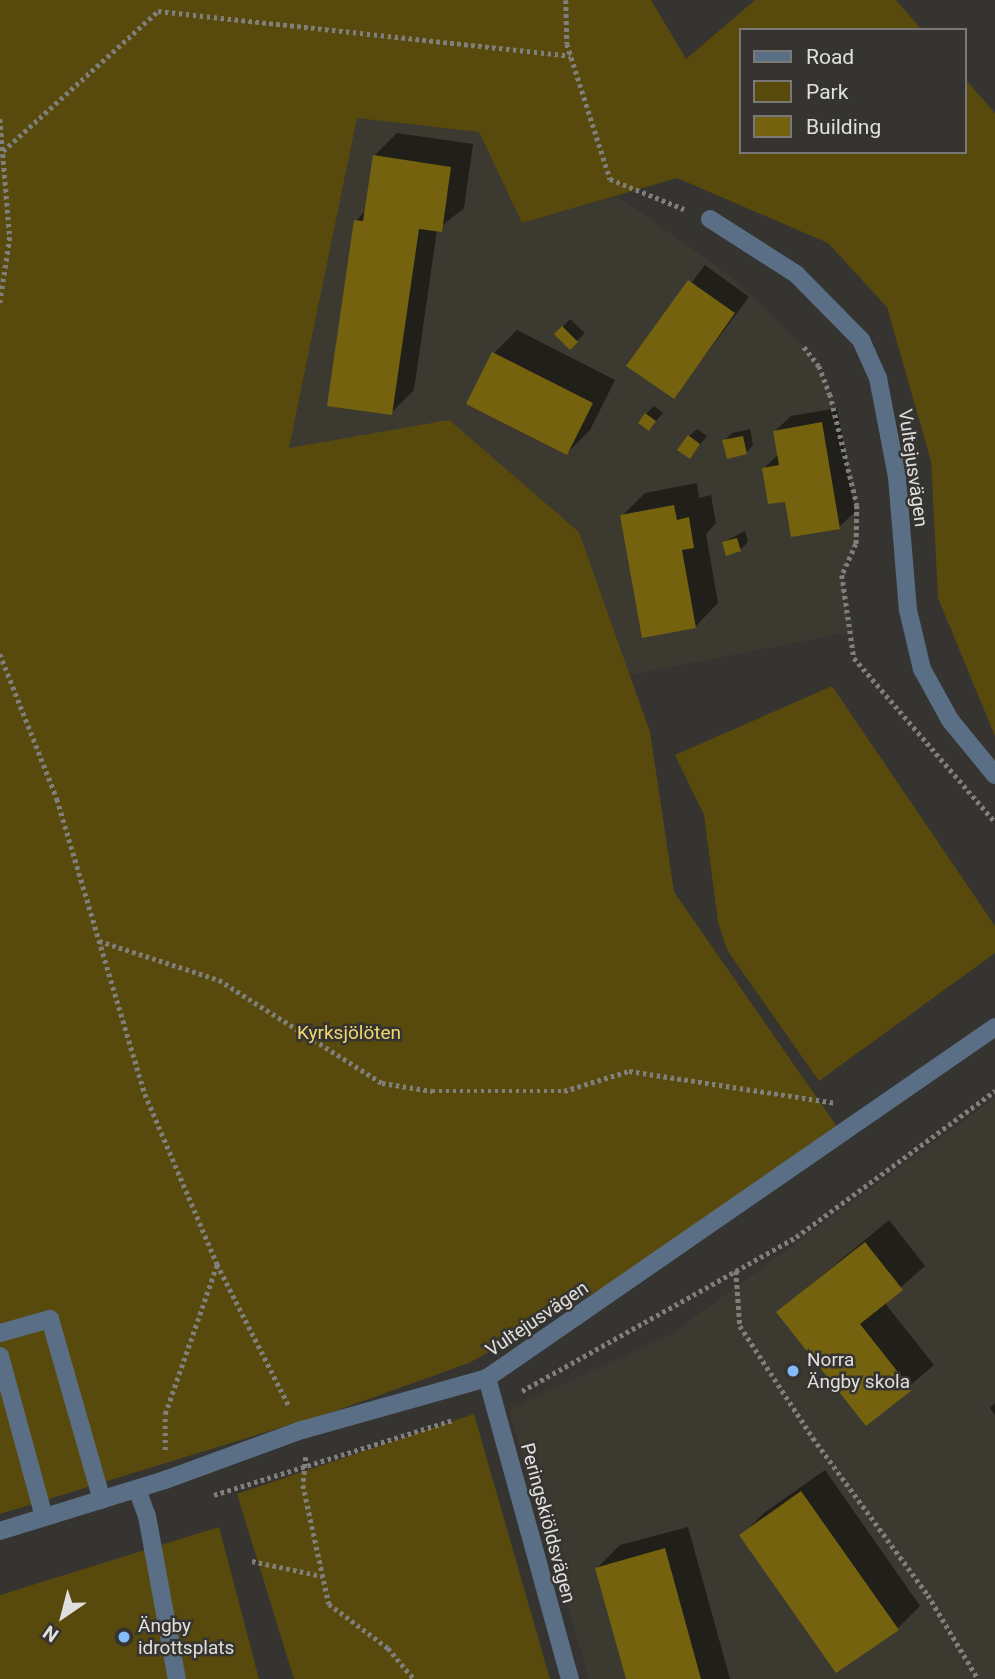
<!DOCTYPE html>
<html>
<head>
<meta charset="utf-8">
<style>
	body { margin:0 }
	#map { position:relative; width:995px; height:1679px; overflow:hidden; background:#353431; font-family:Roboto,sans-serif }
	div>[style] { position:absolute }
	.built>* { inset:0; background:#3c3a30 }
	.green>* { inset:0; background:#58490d }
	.shadow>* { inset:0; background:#0007 }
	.building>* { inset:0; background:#75620e }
	.path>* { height:4.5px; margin-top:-2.25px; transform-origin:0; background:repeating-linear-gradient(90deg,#807f7c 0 3.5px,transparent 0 7px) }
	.service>* { height:18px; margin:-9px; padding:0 9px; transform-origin:9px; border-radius:9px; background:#5a6f86 }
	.minor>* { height:18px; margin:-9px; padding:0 9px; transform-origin:9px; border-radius:9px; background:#5a6f86 }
	.dots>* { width:19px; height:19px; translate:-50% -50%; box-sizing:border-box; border:4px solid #353431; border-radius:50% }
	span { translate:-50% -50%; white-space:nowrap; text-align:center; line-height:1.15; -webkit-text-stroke:5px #353431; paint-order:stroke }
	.street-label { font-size:19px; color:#e0dfdd }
	.park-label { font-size:19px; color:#f2d66f }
	.poi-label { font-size:19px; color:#e0dfdd }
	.left { translate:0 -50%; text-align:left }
	.legend { position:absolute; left:739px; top:28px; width:228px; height:126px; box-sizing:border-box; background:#353431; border:2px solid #797876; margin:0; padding:9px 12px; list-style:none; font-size:21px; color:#e0dfdd }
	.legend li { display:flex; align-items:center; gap:14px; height:35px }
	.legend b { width:35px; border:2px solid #797876 }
	.north { position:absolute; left:28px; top:1581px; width:70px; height:70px; -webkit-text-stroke:5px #353431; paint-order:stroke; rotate:215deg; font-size:19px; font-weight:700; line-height:28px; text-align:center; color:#e0dfdd }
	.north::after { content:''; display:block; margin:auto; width:24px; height:32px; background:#e0dfdd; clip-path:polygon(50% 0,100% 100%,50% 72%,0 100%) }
</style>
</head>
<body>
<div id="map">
	<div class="built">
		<i style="clip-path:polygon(357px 117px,479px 132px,522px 223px,617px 196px,729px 275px,804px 347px,819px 366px,830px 394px,856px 505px,856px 544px,842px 575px,850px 632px,630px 675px,579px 532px,289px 449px)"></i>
		<i style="clip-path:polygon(995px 1098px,995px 1679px,589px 1679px,509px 1409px,673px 1333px)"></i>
	</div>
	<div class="green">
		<i style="clip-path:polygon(0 0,651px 0,686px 59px,755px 0,896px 0,922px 30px,741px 30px,741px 152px,965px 152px,965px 79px,995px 113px,995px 736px,938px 598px,931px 461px,887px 307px,828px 243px,677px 178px,522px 223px,479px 132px,357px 118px,289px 448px,449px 420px,579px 532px,650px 732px,674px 892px,838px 1128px,652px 1260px,469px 1363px,338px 1410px,0 1514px)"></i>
		<i style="clip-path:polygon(832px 686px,995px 926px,995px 953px,819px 1081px,727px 950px,718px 922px,704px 815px,675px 755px)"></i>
		<i style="clip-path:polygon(474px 1414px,550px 1679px,294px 1679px,237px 1494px)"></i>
		<i style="clip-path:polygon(219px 1527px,259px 1679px,0 1679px,0 1595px)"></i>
	</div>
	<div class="shadow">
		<i style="clip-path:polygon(397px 133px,473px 144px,464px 208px,437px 230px,414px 390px,391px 413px,356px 221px,366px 210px,374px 156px)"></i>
		<i style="clip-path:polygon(705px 265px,749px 297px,674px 397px,629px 365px)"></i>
		<i style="clip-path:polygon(570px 319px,585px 333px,570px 348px,556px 334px)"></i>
		<i style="clip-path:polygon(517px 330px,615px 380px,590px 430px,567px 453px,468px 404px,494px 353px)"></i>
		<i style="clip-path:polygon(654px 406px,663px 413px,649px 429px,646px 414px)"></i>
		<i style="clip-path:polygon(837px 408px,855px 512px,839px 527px,786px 500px,764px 468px,779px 454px,775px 431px,791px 416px)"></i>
		<i style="clip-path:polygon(697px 429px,707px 436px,690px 457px,689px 436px)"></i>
		<i style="clip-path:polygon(750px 429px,753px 445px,746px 453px,724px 441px,732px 433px)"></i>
		<i style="clip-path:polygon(697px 483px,699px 498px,711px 495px,716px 523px,706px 534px,718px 603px,695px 627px,622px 516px,645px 493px)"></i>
		<i style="clip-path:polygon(745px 531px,748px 542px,740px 550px,724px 542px)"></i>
		<i style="clip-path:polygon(889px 1220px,925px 1266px,884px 1302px,934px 1365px,866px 1423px,778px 1312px)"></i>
		<i style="clip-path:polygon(995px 1403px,995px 1415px,990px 1408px)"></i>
		<i style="clip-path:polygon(825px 1470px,920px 1606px,898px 1628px,741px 1536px,764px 1513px)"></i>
		<i style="clip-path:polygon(688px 1527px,730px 1679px,628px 1679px,597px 1568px,620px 1545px)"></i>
	</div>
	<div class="building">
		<i style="clip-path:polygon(373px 155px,451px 167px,442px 232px,419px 229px,392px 415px,327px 406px,354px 220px,363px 221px)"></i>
		<i style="clip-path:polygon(688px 280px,735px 313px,674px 399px,626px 366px)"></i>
		<i style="clip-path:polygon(562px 326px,578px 342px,570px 350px,554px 334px)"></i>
		<i style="clip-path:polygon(492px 352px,593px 403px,567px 455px,466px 404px)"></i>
		<i style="clip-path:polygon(645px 413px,656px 421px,649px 431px,638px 423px)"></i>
		<i style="clip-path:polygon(822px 422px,840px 529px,791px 537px,785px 502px,768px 504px,762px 468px,779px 465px,773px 431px)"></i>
		<i style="clip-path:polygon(688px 435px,700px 444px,690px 459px,677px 450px)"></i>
		<i style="clip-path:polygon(743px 436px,747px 454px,727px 459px,722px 440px)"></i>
		<i style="clip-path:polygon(674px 505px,677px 520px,689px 517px,694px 548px,682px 550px,696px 628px,642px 638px,620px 515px)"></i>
		<i style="clip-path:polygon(737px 538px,741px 551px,726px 556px,722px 542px)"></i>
		<i style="clip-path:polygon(865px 1242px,903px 1290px,860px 1324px,912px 1390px,866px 1426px,776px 1312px)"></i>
		<i style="clip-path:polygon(801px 1491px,899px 1630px,836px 1673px,739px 1535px)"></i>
		<i style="clip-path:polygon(665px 1548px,701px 1679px,626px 1679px,595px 1568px)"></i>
	</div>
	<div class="path">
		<i style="left:566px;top:0;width:44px;rotate:88.7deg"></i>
		<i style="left:567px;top:44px;width:142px;rotate:72.3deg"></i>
		<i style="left:610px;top:179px;width:80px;rotate:22.1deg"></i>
		<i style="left:0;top:119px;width:118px;rotate:85.2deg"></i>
		<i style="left:10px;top:237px;width:67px;rotate:98.6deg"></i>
		<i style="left:3px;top:151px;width:209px;rotate:-42.1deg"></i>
		<i style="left:158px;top:11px;width:415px;rotate:6.2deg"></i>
		<i style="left:804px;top:347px;width:24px;rotate:52deg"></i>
		<i style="left:819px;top:366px;width:30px;rotate:69deg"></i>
		<i style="left:830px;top:394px;width:114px;rotate:76.3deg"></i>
		<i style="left:857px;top:505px;width:39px;rotate:91deg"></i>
		<i style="left:856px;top:544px;width:34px;rotate:114deg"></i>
		<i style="left:842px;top:575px;width:84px;rotate:81.8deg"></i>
		<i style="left:854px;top:658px;width:216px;rotate:49.3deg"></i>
		<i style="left:0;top:654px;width:156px;rotate:68.5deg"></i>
		<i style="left:57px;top:799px;width:308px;rotate:73.4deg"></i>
		<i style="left:145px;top:1094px;width:185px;rotate:67deg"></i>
		<i style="left:217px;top:1264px;width:159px;rotate:63.1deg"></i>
		<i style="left:99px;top:941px;width:126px;rotate:18deg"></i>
		<i style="left:219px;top:980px;width:193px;rotate:32.3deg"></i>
		<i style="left:382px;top:1083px;width:51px;rotate:9.1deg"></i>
		<i style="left:432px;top:1091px;width:132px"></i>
		<i style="left:564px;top:1091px;width:68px;rotate:-17.1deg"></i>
		<i style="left:629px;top:1071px;width:208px;rotate:8.8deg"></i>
		<i style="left:736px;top:1271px;width:55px;rotate:85.8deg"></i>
		<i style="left:740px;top:1326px;width:134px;rotate:56.9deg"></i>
		<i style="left:813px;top:1438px;width:195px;rotate:53.8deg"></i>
		<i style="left:928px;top:1595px;width:98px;rotate:59.2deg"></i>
		<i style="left:522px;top:1391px;width:314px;rotate:-29.3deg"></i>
		<i style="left:796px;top:1237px;width:247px;rotate:-36.3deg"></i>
		<i style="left:165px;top:1450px;width:36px;rotate:-90deg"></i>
		<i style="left:165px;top:1414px;width:158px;rotate:-70.8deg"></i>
		<i style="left:306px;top:1457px;width:28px;rotate:96deg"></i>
		<i style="left:303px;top:1485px;width:122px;rotate:77.7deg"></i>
		<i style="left:329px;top:1604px;width:74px;rotate:36.7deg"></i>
		<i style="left:388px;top:1648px;width:40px;rotate:50deg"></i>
		<i style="left:214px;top:1495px;width:250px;rotate:-17.4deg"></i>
		<i style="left:252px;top:1561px;width:72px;rotate:12.1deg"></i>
	</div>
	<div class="service">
		<i style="left:0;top:1333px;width:52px;rotate:-15.6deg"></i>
		<i style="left:50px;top:1319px;width:188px;rotate:74deg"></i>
		<i style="left:0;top:1356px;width:167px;rotate:74.7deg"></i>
		<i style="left:137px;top:1489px;width:29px;rotate:70deg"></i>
		<i style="left:147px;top:1516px;width:166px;rotate:79.6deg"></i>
	</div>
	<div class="minor">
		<i style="left:710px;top:219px;width:102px;rotate:32.6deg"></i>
		<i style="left:796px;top:274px;width:93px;rotate:45.4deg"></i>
		<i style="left:861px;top:340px;width:42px;rotate:65.9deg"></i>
		<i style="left:878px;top:378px;width:101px;rotate:79.1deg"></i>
		<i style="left:897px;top:477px;width:133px;rotate:85.3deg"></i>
		<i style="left:908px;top:610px;width:61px;rotate:76.7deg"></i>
		<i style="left:922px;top:669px;width:58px;rotate:61.2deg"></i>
		<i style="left:950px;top:720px;width:71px;rotate:50.7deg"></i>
		<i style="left:487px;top:1378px;width:312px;rotate:74.6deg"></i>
		<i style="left:0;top:1531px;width:173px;rotate:-17.2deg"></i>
		<i style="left:165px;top:1480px;width:146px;rotate:-20.1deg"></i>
		<i style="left:302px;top:1430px;width:192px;rotate:-15.7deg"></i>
		<i style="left:487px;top:1378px;width:617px;rotate:-34.64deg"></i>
	</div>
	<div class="dots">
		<i style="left:793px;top:1371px;background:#84bcfb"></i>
		<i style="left:124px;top:1637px;background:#84bcfb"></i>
	</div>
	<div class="street-label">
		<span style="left:913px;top:468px;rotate:82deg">Vultejusvägen</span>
		<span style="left:537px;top:1319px;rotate:-34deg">Vultejusvägen</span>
		<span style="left:548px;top:1523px;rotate:75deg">Peringskiöldsvägen</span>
	</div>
	<div class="park-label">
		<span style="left:349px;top:1033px">Kyrksjölöten</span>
	</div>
	<div class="poi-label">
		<span class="left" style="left:807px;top:1371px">Norra<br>Ängby skola</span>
		<span class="left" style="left:138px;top:1637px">Ängby<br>idrottsplats</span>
	</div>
	<ul class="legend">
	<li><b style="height:9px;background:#5a6f86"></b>Road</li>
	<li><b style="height:19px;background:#58490d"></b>Park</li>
	<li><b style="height:19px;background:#75620e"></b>Building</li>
	</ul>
	<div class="north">N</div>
</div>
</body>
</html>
